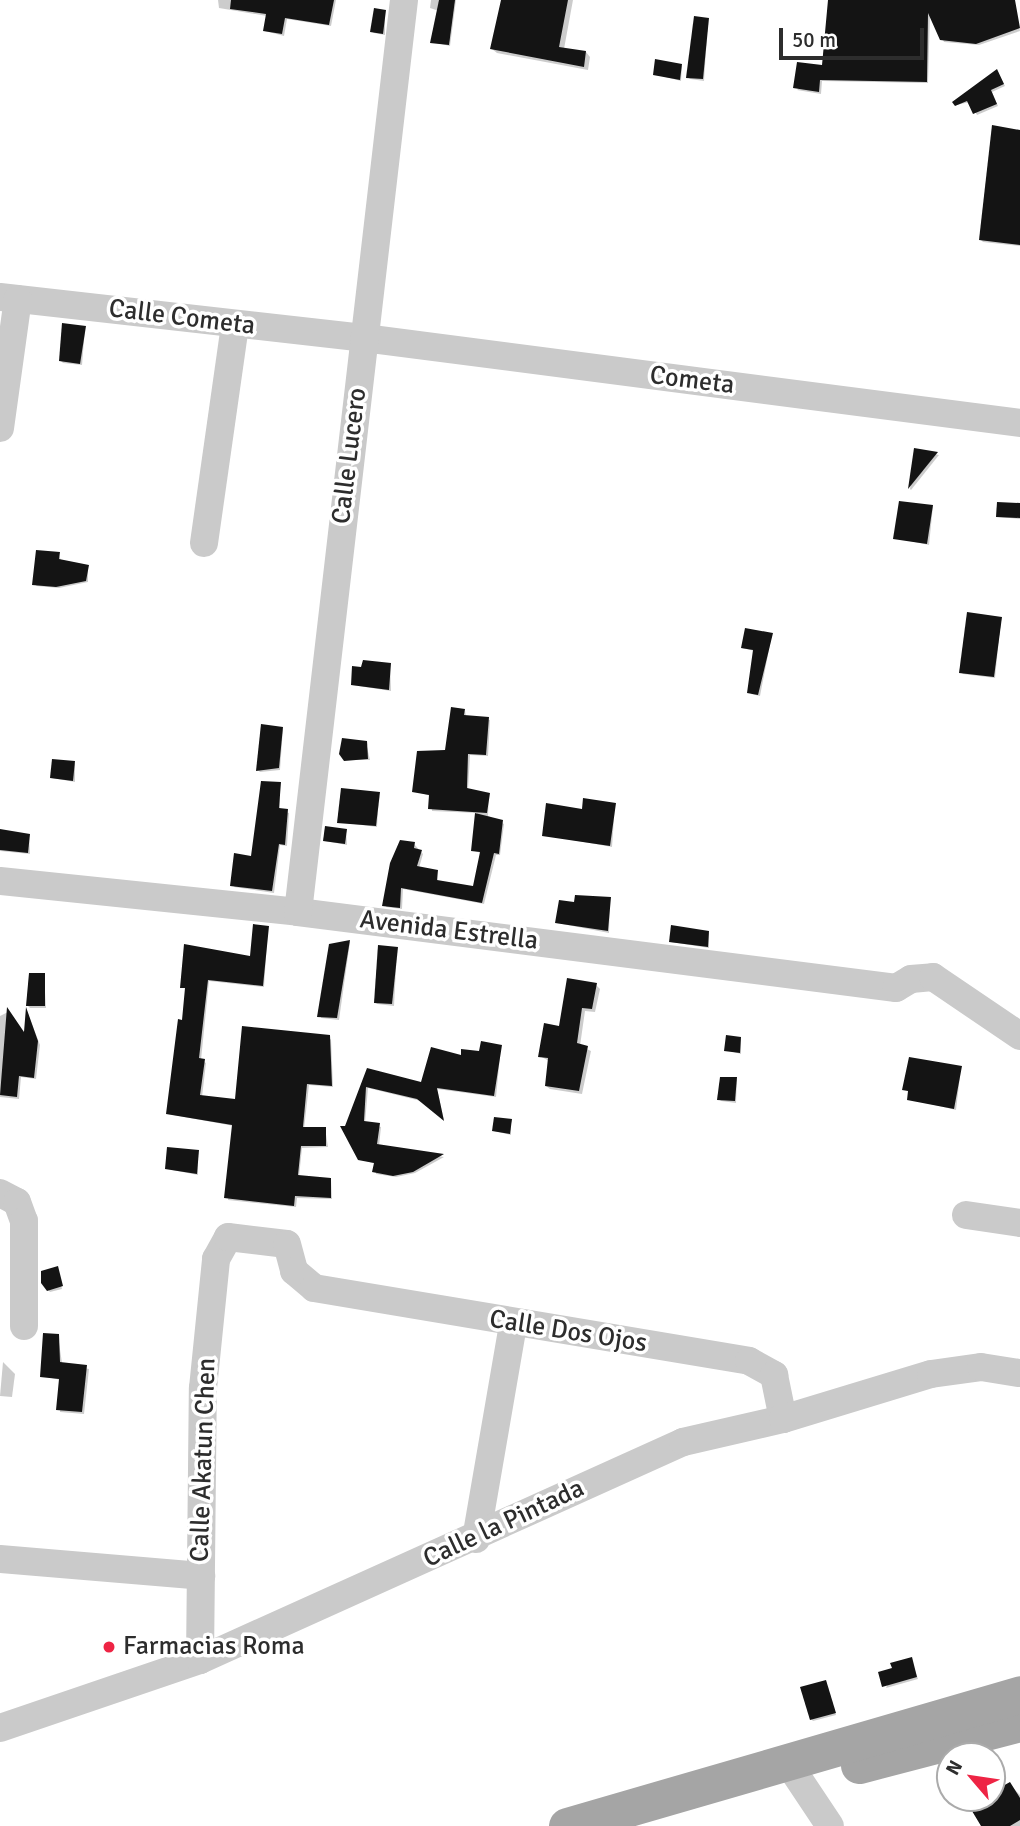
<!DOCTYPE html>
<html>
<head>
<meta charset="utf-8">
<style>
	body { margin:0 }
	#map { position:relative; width:1020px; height:1826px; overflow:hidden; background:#fff; font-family:Signika,sans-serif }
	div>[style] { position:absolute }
	.shadow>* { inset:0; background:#0003 }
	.building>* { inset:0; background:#141414 }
	.minor>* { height:28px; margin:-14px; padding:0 14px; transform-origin:14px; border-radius:14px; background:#cacaca }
	.major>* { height:37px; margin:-18.5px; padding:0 18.5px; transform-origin:18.5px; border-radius:18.5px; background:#a5a5a5 }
	.dots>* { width:19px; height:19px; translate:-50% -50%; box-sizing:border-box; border:4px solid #fff; border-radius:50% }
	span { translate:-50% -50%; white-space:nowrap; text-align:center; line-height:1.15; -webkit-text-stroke:7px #fff; paint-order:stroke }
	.street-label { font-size:26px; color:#2d2d2d }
	.poi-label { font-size:26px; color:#2d2d2d }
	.left { translate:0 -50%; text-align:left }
	.north { position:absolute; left:936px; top:1742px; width:70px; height:70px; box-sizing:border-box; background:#fff; border:2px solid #ababab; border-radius:50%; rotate:299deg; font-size:19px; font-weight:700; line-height:28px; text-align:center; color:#2d2d2d }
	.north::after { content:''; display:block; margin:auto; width:24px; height:32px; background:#ee2444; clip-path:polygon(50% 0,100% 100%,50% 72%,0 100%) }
	.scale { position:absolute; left:779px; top:28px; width:145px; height:32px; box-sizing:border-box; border:4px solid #2d2d2d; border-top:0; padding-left:9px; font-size:21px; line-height:24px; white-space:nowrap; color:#2d2d2d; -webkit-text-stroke:5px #fff; paint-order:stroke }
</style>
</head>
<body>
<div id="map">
	<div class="shadow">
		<i style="clip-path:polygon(218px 0,336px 0,331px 26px,287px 19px,284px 36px,265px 31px,267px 16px,219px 8px)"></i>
		<i style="clip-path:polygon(431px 0,456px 0,450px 46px,432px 42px,439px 11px,430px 8px)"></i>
		<i style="clip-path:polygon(502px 0,573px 0,564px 49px,586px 52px,590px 57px,588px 70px,497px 53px,492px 49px)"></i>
		<i style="clip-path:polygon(829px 0,1014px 0,1020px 31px,979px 45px,944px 42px,930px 12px,928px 83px,822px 81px,821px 94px,797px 90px,823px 67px)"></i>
		<i style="clip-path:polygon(385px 11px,385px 35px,374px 33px,372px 31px)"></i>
		<i style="clip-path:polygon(708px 20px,704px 81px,690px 79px,688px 77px)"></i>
		<i style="clip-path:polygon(682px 66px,681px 81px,654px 74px)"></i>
		<i style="clip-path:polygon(997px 71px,1005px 86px,992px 92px,998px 106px,977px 115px,970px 102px,956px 105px)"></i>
		<i style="clip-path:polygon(1020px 131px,1020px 246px,983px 242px,981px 240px)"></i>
		<i style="clip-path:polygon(85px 328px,82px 365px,63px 363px,60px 360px)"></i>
		<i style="clip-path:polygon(916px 450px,939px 455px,911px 490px,910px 489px)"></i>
		<i style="clip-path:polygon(1020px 505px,1020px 519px,998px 517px)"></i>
		<i style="clip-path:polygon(933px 506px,929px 545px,895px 538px)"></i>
		<i style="clip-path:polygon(59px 554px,61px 561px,88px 566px,88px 582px,59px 588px,36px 586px)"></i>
		<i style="clip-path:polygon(1001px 619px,995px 678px,963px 674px,961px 672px)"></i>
		<i style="clip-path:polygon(772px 634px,760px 696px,751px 694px,755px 651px,742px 648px)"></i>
		<i style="clip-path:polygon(390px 665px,391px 691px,352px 685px)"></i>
		<i style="clip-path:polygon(465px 710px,466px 717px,490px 720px,488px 756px,470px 755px,468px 790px,489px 794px,488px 816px,504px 824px,500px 855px,496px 855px,484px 904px,403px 889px,402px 909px,386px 907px,414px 844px,423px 854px,419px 868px,437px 871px,438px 882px,475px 888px,481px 853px,472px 850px,477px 813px,432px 811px,431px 796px,414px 791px,446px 752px)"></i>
		<i style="clip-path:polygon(283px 728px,280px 770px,260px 772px,258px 770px)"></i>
		<i style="clip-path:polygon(366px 743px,370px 760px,345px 760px)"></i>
		<i style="clip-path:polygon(75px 763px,75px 782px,52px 778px)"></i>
		<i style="clip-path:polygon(280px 784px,280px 810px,289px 813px,287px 846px,280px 845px,274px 893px,234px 887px,253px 858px)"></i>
		<i style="clip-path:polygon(379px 793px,377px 827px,339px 822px)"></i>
		<i style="clip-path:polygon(615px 804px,612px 847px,544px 835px,583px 811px)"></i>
		<i style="clip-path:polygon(346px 830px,347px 845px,325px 841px)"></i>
		<i style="clip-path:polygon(0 831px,29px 836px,30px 854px,0 851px)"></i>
		<i style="clip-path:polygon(610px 899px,609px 933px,557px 923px,576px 904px)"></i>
		<i style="clip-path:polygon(268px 927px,264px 987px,209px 981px,201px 1060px,206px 1063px,202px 1097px,236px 1101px,331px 1039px,333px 1087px,309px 1085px,304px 1129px,325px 1128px,328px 1147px,302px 1148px,299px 1177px,331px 1180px,332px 1199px,297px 1198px,296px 1207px,228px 1200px,234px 1126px,168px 1114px,184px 1022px,187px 989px,182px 987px,252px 958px)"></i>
		<i style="clip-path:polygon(709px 933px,709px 948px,671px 942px)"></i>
		<i style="clip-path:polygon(350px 942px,339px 1020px,321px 1018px,331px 946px)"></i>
		<i style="clip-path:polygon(397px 949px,394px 1006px,377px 1004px,375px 1002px)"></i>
		<i style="clip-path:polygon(44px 975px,46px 1008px,30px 1008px,28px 1006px)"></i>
		<i style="clip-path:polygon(596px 985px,600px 989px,595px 1012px,585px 1011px,580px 1046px,591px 1051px,582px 1094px,550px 1089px,546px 1086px,549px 1061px,540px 1056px)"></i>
		<i style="clip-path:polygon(27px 1011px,40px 1045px,36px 1079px,21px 1077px,19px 1099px,0 1097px,0 1016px,8px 1012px,25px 1035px)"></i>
		<i style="clip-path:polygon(741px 1038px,741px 1054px,726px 1050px)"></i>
		<i style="clip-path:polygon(501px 1046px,496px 1097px,437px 1089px,444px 1120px,421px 1101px,368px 1088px,365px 1123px,381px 1127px,379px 1146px,444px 1157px,415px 1173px,396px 1177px,376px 1174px,376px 1164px,360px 1159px,347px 1128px,368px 1070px,423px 1084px,462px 1057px)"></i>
		<i style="clip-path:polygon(961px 1068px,956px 1110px,909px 1099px,910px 1092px,904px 1089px)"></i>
		<i style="clip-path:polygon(737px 1078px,736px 1103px,721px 1101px,719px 1099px)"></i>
		<i style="clip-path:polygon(511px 1120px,511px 1135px,494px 1131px)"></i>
		<i style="clip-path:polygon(198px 1152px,198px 1175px,167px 1169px)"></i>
		<i style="clip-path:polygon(57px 1268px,62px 1289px,50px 1292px,42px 1283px)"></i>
		<i style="clip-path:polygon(58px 1336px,62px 1363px,89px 1369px,84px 1414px,60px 1412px,61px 1380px,42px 1376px)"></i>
		<i style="clip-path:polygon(3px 1362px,15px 1374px,12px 1397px,0 1396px)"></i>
		<i style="clip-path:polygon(911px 1659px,918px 1679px,886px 1688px,894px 1670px)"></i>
		<i style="clip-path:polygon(825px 1682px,836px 1715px,813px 1721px,811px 1719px)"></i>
		<i style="clip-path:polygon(1009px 1784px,1020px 1795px,1020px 1826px,983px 1826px,972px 1807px)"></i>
	</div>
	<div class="building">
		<i style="clip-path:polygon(231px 0,334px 0,329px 25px,285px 18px,282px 34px,263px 31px,266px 14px,230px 9px)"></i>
		<i style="clip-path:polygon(439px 0,455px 0,449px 45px,430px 43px)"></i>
		<i style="clip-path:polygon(501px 0,568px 0,559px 47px,586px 51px,584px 67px,490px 49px)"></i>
		<i style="clip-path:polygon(828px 0,1015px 0,1020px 28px,976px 44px,940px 40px,928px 13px,927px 82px,820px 80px,819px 92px,793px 88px,797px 62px,822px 65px)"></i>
		<i style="clip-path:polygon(374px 8px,386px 10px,383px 34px,370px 32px)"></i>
		<i style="clip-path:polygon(694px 16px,709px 18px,703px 79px,686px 78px)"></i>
		<i style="clip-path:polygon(655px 59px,682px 64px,680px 80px,653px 75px)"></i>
		<i style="clip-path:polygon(997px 69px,1004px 84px,991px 90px,997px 104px,973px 114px,967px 101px,955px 106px,952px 102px)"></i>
		<i style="clip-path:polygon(992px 125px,1020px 130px,1020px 245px,979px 240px)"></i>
		<i style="clip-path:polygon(62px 323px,86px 326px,80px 364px,59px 361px)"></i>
		<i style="clip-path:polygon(914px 448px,938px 452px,908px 489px)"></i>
		<i style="clip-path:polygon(899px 501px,933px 505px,927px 544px,893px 539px)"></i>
		<i style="clip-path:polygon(997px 502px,1020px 503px,1020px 518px,996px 517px)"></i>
		<i style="clip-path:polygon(36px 550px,60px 552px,59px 559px,89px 565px,86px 581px,56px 587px,32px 585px)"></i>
		<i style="clip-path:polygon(967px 612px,1002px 617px,994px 677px,959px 673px)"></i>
		<i style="clip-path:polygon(745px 628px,773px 633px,758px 695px,747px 693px,753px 650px,741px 648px)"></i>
		<i style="clip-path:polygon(363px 660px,391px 663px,389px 690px,351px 685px,352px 666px,361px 667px)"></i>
		<i style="clip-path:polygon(451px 707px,465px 709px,464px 715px,489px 717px,486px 755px,468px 754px,467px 788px,490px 793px,487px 813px,428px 809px,429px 795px,412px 792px,417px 751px,445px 750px)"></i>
		<i style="clip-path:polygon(261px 724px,283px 727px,279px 768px,256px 771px)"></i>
		<i style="clip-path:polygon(342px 738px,367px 741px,368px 759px,344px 761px,339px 754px)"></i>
		<i style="clip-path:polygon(52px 759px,75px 761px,73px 781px,50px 778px)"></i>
		<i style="clip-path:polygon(261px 781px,281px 782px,279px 808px,288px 809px,285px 845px,279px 844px,272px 891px,230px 886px,234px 853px,251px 856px)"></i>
		<i style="clip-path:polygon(341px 788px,380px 792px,376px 826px,337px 823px)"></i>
		<i style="clip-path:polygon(583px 798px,616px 803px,610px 846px,542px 836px,546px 803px,582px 809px)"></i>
		<i style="clip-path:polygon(475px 813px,503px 820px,499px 854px,494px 853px,482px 903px,401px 888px,400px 908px,382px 906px,390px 863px,400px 840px,415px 842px,414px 848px,422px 850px,417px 866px,438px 870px,437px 880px,473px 886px,480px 852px,471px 851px)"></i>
		<i style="clip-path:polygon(325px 826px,347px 829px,345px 844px,323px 841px)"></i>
		<i style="clip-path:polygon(0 829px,30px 834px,28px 853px,0 850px)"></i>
		<i style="clip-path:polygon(575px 895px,611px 897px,608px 931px,555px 923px,559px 900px,574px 902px)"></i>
		<i style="clip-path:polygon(253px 924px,269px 926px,263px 986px,208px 980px,199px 1058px,205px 1059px,200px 1095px,235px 1099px,242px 1026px,330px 1035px,332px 1086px,307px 1084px,303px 1127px,326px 1127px,326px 1146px,301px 1146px,298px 1175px,331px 1178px,331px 1198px,295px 1196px,294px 1206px,224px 1198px,232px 1125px,166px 1114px,178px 1019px,182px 1020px,185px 988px,180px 988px,184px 944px,250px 956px)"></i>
		<i style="clip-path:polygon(671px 925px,709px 931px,708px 947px,669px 942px)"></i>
		<i style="clip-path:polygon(350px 940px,337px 1018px,317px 1017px,329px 944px)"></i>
		<i style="clip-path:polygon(378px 945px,398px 947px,392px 1004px,374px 1003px)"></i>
		<i style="clip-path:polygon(29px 973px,45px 973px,45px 1006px,26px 1006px)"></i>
		<i style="clip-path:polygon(567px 978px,597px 983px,592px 1009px,582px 1008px,577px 1043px,588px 1046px,579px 1091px,545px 1086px,548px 1058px,538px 1057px,544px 1023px,559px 1026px)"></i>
		<i style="clip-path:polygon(7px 1007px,24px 1032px,26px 1007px,38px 1041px,34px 1078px,19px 1076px,17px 1097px,0 1095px)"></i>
		<i style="clip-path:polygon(726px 1035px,741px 1037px,740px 1053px,724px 1051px)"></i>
		<i style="clip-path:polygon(481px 1041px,502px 1045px,494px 1096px,437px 1088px,444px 1121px,417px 1099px,366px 1087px,364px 1121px,380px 1123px,377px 1144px,444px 1154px,413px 1172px,393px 1176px,372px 1172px,374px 1163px,358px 1160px,340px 1126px,345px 1126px,367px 1068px,421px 1082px,431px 1047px,461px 1055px,461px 1049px,479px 1051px)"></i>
		<i style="clip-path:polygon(909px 1057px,962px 1066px,954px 1109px,907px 1100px,908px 1091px,902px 1090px)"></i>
		<i style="clip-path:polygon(720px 1077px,737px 1077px,735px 1101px,717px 1100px)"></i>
		<i style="clip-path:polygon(494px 1117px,512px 1119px,510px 1134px,492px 1131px)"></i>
		<i style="clip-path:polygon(167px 1147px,199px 1150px,197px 1174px,165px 1169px)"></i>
		<i style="clip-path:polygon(58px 1266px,63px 1286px,47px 1291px,41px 1283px,41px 1271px)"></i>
		<i style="clip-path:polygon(43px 1333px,59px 1334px,60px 1362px,87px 1365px,82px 1412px,56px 1410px,59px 1379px,40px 1377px)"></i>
		<i style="clip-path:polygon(912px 1657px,917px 1677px,882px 1687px,878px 1672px,892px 1668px,890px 1663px)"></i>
		<i style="clip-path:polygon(826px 1680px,836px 1713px,810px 1720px,800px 1687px)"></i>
		<i style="clip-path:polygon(1010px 1782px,1020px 1798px,1020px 1820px,1010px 1826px,981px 1826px,969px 1806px,992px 1798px,992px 1792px)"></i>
	</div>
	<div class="minor">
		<i style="left:0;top:297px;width:366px;rotate:6.4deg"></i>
		<i style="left:364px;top:338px;width:661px;rotate:7.38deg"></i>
		<i style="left:0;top:428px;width:130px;rotate:-82.1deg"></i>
		<i style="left:204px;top:543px;width:221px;rotate:-81.9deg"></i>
		<i style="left:0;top:881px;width:300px;rotate:5.9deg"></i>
		<i style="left:298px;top:912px;width:603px;rotate:7.24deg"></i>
		<i style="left:896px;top:988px;width:17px;rotate:-31deg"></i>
		<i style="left:911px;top:979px;width:22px;rotate:-5deg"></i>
		<i style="left:933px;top:977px;width:105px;rotate:34.1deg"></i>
		<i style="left:298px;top:912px;width:918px;rotate:-83.37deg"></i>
		<i style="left:0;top:1193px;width:19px;rotate:28deg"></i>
		<i style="left:17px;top:1202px;width:20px;rotate:70deg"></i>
		<i style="left:24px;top:1221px;width:105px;rotate:90deg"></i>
		<i style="left:966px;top:1215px;width:55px;rotate:8.4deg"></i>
		<i style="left:476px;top:1539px;width:218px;rotate:-80.2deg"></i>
		<i style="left:0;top:1559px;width:202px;rotate:4.8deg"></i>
		<i style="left:200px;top:1660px;width:272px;rotate:-89.4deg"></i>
		<i style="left:203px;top:1388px;width:130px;rotate:-84.2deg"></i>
		<i style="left:216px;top:1259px;width:25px;rotate:-61deg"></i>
		<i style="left:228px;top:1237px;width:59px;rotate:6.8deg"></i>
		<i style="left:287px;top:1244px;width:28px;rotate:75deg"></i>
		<i style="left:294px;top:1271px;width:26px;rotate:40deg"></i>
		<i style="left:314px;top:1288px;width:441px;rotate:9.5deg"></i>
		<i style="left:749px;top:1361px;width:29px;rotate:29deg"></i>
		<i style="left:774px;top:1375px;width:45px;rotate:78.4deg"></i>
		<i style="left:0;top:1728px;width:211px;rotate:-18.8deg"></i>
		<i style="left:200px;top:1660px;width:530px;rotate:-24.29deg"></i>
		<i style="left:683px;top:1442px;width:103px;rotate:-13deg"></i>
		<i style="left:783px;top:1419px;width:155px;rotate:-16.9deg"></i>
		<i style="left:931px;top:1374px;width:50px;rotate:-8deg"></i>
		<i style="left:981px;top:1367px;width:39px;rotate:9deg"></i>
		<i style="left:786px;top:1760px;width:79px;rotate:56.3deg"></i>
	</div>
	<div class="major">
		<i style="left:859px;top:1765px;width:166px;rotate:-14.6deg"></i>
		<i style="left:567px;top:1826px;width:472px;rotate:-16.2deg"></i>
	</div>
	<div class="dots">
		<i style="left:109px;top:1647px;background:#ee2444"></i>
	</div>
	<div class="street-label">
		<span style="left:182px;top:318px;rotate:7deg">Calle Cometa</span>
		<span style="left:692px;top:381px;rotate:7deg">Cometa</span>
		<span style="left:350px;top:456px;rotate:-83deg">Calle Lucero</span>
		<span style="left:449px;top:931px;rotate:7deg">Avenida Estrella</span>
		<span style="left:568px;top:1332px;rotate:9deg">Calle Dos Ojos</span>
		<span style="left:204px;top:1460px;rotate:-88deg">Calle Akatun Chen</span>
		<span style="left:504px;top:1524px;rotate:-25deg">Calle la Pintada</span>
	</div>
	<div class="poi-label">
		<span class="left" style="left:123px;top:1647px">Farmacias Roma</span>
	</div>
	<div class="north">N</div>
	<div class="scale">50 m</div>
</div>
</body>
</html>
